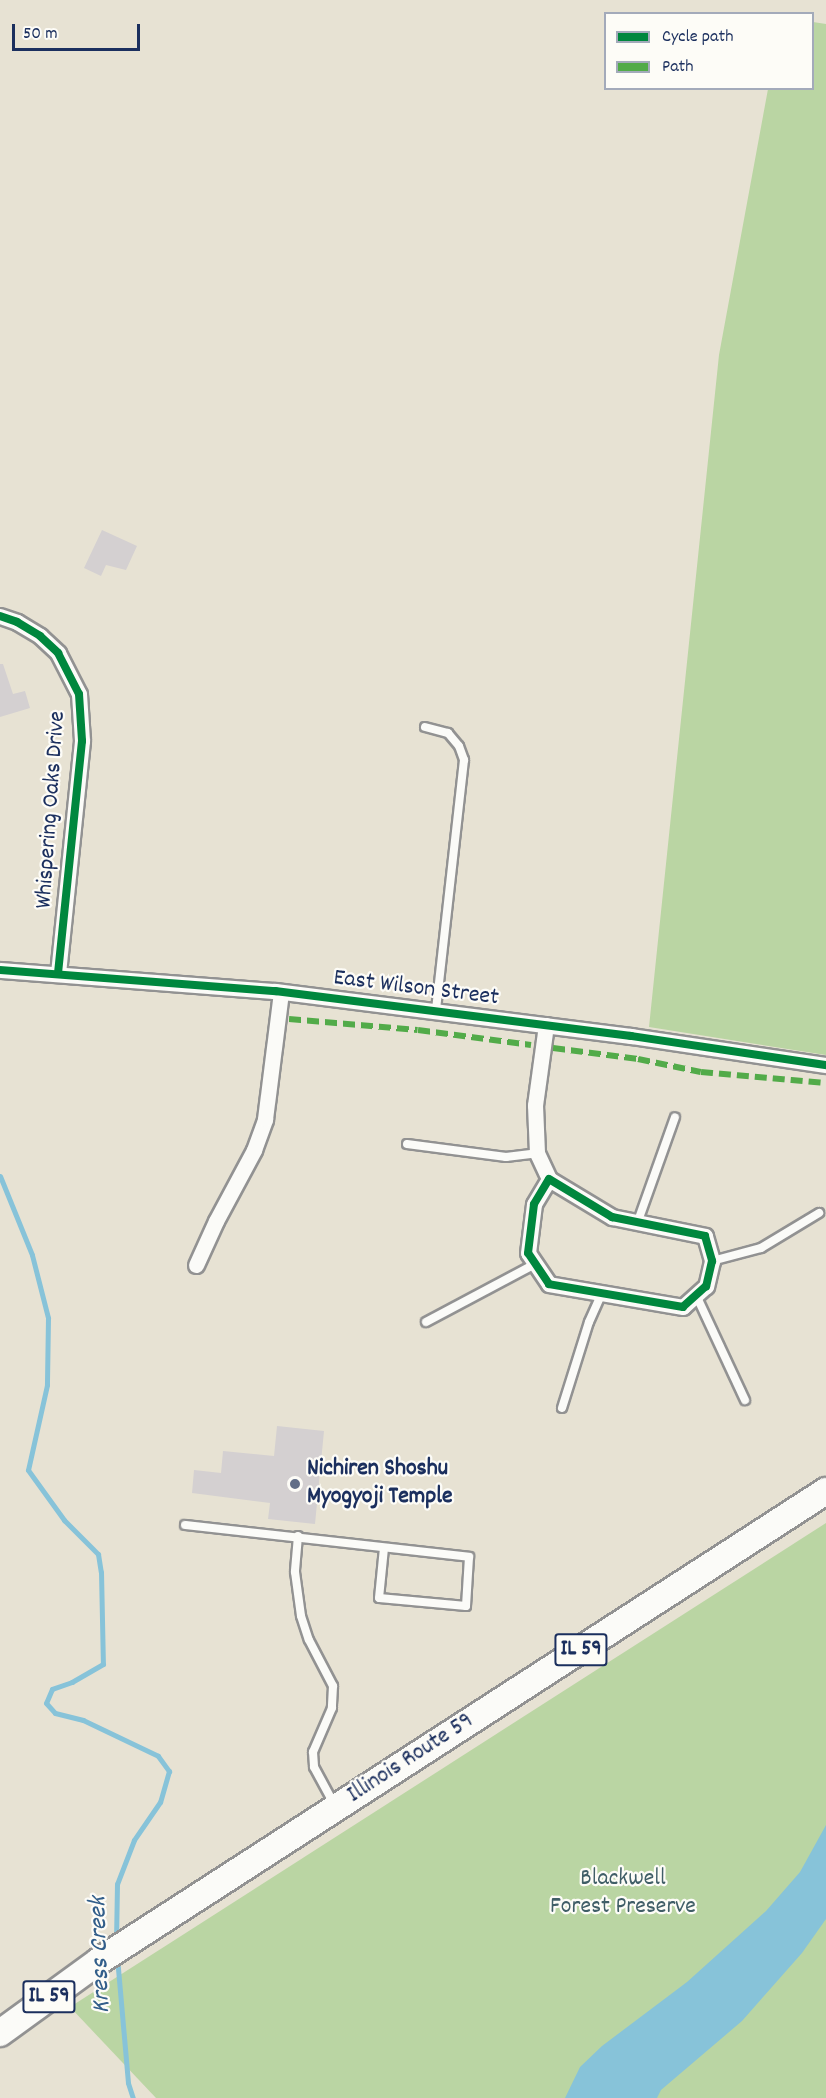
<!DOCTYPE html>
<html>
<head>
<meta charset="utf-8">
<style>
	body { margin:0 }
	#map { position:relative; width:826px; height:2098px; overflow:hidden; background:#e7e2d3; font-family:Dekko,sans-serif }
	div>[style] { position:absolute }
	.green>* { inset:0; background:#bad5a3 }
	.water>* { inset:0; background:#87c3d9 }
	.stream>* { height:5px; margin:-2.5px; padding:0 2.5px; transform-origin:2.5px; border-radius:2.5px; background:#87c3d9 }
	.building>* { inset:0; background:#d4d0d1 }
	.roads { filter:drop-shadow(2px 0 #929292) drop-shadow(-2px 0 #929292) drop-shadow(0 2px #929292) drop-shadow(0 -2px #929292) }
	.service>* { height:8px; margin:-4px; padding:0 4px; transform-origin:4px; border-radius:4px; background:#fbfbf8 }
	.minor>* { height:15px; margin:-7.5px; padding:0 7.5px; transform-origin:7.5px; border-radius:7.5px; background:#fbfbf8 }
	.primary>* { height:26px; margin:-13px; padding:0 13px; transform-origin:13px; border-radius:13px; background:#fbfbf8 }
	.quiet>* { height:6px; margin-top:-3px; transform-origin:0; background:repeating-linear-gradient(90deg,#52ab49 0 12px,transparent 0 18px) }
	.cycleway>* { height:8px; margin:-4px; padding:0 4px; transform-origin:4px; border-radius:4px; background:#00873e }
	.dots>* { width:16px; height:16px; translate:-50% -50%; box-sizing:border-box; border:3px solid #fdfcf7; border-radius:50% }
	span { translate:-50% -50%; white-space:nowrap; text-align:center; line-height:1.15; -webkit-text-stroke:4.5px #fdfcf7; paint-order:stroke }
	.shield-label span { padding:2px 4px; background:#fdfcf7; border:2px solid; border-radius:4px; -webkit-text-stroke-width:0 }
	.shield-label { font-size:22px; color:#1b2f5e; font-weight:700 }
	.street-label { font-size:24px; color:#1b2f5e }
	.poi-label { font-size:24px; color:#1b2f5e; font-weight:700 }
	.left { translate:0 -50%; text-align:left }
	.park-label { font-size:24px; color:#405e67 }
	.water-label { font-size:26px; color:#325e8a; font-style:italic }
	.legend { position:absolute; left:604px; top:12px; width:210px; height:78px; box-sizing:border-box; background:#fdfcf7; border:2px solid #a3aaba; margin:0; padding:8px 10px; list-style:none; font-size:18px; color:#1b2f5e }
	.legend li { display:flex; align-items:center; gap:12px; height:30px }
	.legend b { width:30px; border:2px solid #a3aaba }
	.scale { position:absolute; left:12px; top:24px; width:128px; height:27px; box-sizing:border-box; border:3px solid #1b2f5e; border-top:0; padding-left:8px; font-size:18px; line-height:21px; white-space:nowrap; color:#1b2f5e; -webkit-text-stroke:4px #fdfcf7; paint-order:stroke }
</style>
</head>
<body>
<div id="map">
	<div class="green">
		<i style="clip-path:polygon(813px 22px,826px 24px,826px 1055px,649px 1027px,719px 355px,768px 89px,812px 88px)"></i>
		<i style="clip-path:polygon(826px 1523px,826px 2098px,156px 2098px,70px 2007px)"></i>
	</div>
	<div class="water">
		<i style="clip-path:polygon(826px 1825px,826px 1919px,802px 1953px,742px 2021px,661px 2090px,657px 2098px,565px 2098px,580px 2067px,602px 2046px,687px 1982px,766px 1911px,800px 1872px)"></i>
	</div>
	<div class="stream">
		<i style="left:0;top:1176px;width:85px;rotate:67.9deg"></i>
		<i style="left:32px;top:1255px;width:65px;rotate:75.7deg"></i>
		<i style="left:48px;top:1318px;width:67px;rotate:90.9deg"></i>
		<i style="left:47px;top:1385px;width:87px;rotate:102.6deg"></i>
		<i style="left:28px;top:1470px;width:62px;rotate:54.2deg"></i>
		<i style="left:64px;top:1520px;width:48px;rotate:45deg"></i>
		<i style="left:98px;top:1554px;width:18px;rotate:81deg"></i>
		<i style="left:101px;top:1572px;width:92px;rotate:88.8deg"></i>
		<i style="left:103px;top:1664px;width:36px;rotate:150deg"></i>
		<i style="left:72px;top:1682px;width:21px;rotate:161deg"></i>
		<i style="left:52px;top:1689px;width:15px;rotate:113deg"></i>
		<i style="left:46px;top:1703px;width:13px;rotate:48deg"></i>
		<i style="left:55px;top:1713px;width:29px;rotate:14deg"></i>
		<i style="left:83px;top:1720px;width:83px;rotate:25.6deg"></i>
		<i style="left:158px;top:1756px;width:19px;rotate:54deg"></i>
		<i style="left:169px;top:1771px;width:32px;rotate:106deg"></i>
		<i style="left:160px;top:1802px;width:46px;rotate:124.4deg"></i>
		<i style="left:134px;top:1840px;width:47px;rotate:111.1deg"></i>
		<i style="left:117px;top:1884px;width:58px;rotate:91deg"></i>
		<i style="left:117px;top:1957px;width:126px;rotate:85deg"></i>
		<i style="left:128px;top:2083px;width:16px;rotate:72deg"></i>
	</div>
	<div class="building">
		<i style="clip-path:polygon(102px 530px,137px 546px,126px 570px,106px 565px,101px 576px,84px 568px)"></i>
		<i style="clip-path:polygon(0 664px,3px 664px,13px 694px,25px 691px,30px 708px,0 717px)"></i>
		<i style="clip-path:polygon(277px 1426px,324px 1431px,315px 1524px,268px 1519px,270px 1503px,192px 1493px,194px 1470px,221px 1473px,223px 1451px,274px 1456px)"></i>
	</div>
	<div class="roads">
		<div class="service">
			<i style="left:425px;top:727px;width:24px;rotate:15deg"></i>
			<i style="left:448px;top:733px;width:17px;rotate:50deg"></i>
			<i style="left:459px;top:746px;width:15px;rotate:70deg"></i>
			<i style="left:464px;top:760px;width:253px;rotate:96.4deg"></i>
			<i style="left:407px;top:1144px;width:100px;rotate:7.5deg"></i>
			<i style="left:506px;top:1157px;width:31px;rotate:-7deg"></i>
			<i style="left:638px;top:1221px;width:110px;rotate:-70.4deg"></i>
			<i style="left:712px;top:1261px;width:51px;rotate:-14.9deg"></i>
			<i style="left:761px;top:1248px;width:68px;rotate:-31.1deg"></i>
			<i style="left:696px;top:1295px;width:116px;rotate:65deg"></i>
			<i style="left:426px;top:1322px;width:123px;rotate:-28deg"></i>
			<i style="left:562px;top:1408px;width:90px;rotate:-72.6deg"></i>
			<i style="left:589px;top:1322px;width:32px;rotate:-66deg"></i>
			<i style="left:185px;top:1525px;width:286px;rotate:6.4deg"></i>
			<i style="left:469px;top:1557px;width:49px;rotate:93.5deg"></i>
			<i style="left:466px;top:1606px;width:87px;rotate:-174.7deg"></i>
			<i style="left:379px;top:1598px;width:50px;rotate:-84.3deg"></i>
			<i style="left:298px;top:1536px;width:36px;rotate:95deg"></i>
			<i style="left:295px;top:1572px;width:44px;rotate:82.2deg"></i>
			<i style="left:301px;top:1616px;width:25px;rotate:72deg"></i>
			<i style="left:309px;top:1640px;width:52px;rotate:62.4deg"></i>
			<i style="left:333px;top:1686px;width:22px;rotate:93deg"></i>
			<i style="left:332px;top:1708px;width:48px;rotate:113.4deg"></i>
			<i style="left:313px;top:1752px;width:15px;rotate:86deg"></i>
			<i style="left:314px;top:1767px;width:42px;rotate:61.6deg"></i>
		</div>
		<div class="minor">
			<i style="left:0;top:616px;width:18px;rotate:19deg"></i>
			<i style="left:17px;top:622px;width:27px;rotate:31deg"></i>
			<i style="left:40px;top:636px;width:25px;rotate:43deg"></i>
			<i style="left:58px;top:653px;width:46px;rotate:62.9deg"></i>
			<i style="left:79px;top:694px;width:47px;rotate:86.3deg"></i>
			<i style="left:82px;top:741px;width:234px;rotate:95.9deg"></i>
			<i style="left:0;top:970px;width:276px;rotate:4.4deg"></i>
			<i style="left:275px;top:991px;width:359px;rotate:7.2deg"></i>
			<i style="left:631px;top:1036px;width:197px;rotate:8.5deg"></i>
			<i style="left:546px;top:1025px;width:81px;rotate:97.8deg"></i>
			<i style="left:535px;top:1105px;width:48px;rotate:87.6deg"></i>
			<i style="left:537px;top:1153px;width:29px;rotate:65deg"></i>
			<i style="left:549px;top:1179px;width:74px;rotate:31.1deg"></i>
			<i style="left:612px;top:1217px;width:95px;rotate:11.5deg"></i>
			<i style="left:705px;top:1236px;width:26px;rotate:74deg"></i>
			<i style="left:712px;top:1261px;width:26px;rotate:103deg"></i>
			<i style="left:706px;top:1286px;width:31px;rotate:138deg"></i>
			<i style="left:683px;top:1307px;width:136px;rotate:-170.3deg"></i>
			<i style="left:549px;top:1284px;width:37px;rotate:-124deg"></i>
			<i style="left:528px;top:1253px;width:49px;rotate:-83deg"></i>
			<i style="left:534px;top:1204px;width:29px;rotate:-59deg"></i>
			<i style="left:196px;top:1265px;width:48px;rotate:-65.6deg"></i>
			<i style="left:216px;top:1221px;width:81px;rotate:-61.8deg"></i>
			<i style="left:254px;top:1150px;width:33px;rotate:-70deg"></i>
			<i style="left:265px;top:1119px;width:127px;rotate:-82.8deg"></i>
		</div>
		<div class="primary">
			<i style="left:0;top:2033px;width:122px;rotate:-36deg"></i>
			<i style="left:99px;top:1961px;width:866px;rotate:-32.88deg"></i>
		</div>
	</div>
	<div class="quiet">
		<i style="left:289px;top:1019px;width:129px;rotate:4.9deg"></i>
		<i style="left:418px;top:1030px;width:114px;rotate:7.6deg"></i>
		<i style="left:553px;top:1048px;width:86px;rotate:7.4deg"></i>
		<i style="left:638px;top:1059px;width:64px;rotate:11.7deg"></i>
		<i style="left:701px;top:1072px;width:125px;rotate:5deg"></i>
	</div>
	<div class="cycleway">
		<i style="left:0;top:616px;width:18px;rotate:19deg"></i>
		<i style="left:17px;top:622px;width:27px;rotate:31deg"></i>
		<i style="left:40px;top:636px;width:25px;rotate:43deg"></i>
		<i style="left:58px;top:653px;width:46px;rotate:62.9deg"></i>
		<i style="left:79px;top:694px;width:47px;rotate:86.3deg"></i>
		<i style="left:82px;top:741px;width:234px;rotate:95.9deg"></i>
		<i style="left:0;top:970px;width:276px;rotate:4.4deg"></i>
		<i style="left:275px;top:991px;width:359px;rotate:7.2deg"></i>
		<i style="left:631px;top:1036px;width:197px;rotate:8.5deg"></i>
		<i style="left:549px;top:1179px;width:74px;rotate:31.1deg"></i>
		<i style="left:612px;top:1217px;width:95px;rotate:11.5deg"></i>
		<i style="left:705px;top:1236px;width:26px;rotate:74deg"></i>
		<i style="left:712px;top:1261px;width:26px;rotate:103deg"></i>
		<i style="left:706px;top:1286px;width:31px;rotate:138deg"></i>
		<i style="left:683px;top:1307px;width:136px;rotate:-170.3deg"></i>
		<i style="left:549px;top:1284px;width:37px;rotate:-124deg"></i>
		<i style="left:528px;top:1253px;width:49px;rotate:-83deg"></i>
		<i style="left:534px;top:1204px;width:29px;rotate:-59deg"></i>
	</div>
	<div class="dots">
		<i style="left:295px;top:1484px;background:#626e87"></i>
	</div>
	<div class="shield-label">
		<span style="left:581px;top:1650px">IL 59</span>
		<span style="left:49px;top:1997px">IL 59</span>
	</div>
	<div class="street-label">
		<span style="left:52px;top:810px;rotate:-86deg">Whispering Oaks Drive</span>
		<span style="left:416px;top:989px;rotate:7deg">East Wilson Street</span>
		<span style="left:411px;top:1759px;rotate:-33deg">Illinois Route 59</span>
	</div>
	<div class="poi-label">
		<span class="left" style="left:307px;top:1484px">Nichiren Shoshu<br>Myogyoji Temple</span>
	</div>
	<div class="park-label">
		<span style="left:623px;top:1894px">Blackwell<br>Forest Preserve</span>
	</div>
	<div class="water-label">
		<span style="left:101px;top:1955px;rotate:-92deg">Kress Creek</span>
	</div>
	<ul class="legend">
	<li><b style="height:8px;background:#00873e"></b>Cycle path</li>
	<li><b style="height:8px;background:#52ab49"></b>Path</li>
	</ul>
	<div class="scale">50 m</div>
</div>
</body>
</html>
